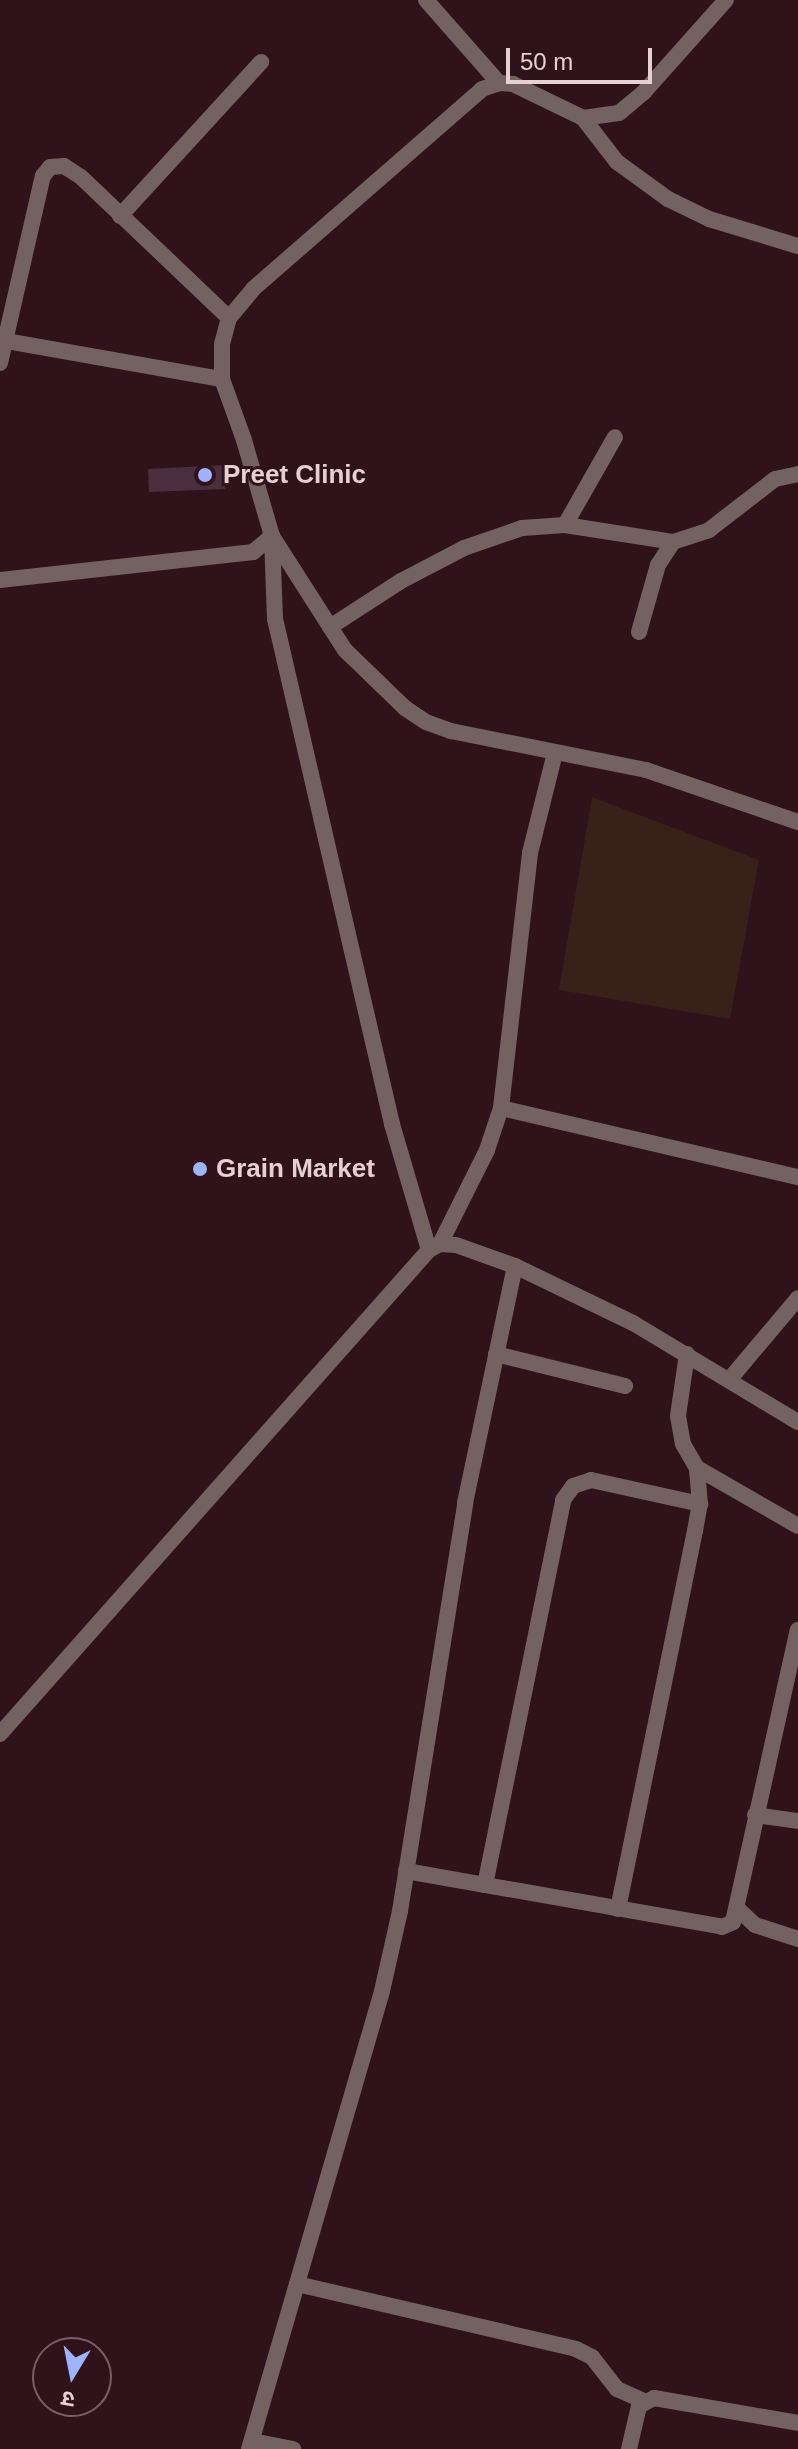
<!DOCTYPE html>
<html>
<head>
<meta charset="utf-8">
<style>
	body { margin:0 }
	#map { position:relative; width:798px; height:2449px; overflow:hidden; background:#2f121a; font-family:Helvetica,"Noto Sans Devanagari",sans-serif }
	div>[style] { position:absolute }
	.green>* { inset:0; background:#372118 }
	.building>* { inset:0; background:#4b2e3e }
	.minor>* { height:16px; margin:-8px; padding:0 8px; transform-origin:8px; border-radius:8px; background:#736260 }
	.tertiary>* { height:16px; margin:-8px; padding:0 8px; transform-origin:8px; border-radius:8px; background:#736260 }
	.dots>* { width:22px; height:22px; translate:-50% -50%; box-sizing:border-box; border:4px solid #2f121a; border-radius:50% }
	span { translate:-50% -50%; white-space:nowrap; text-align:center; line-height:1.15; -webkit-text-stroke:6px #2f121a; paint-order:stroke }
	.poi-label { font-size:26px; color:#e5d0d4; font-weight:700 }
	.left { translate:0 -50%; text-align:left }
	.north { position:absolute; left:32px; top:2337px; width:80px; height:80px; box-sizing:border-box; background:#2f121a; border:2px solid #785e64; border-radius:50%; rotate:190deg; font-size:22px; font-weight:700; line-height:32px; text-align:center; color:#e5d0d4 }
	.north::after { content:''; display:block; margin:auto; width:28px; height:36px; background:#9db4fd; clip-path:polygon(50% 0,100% 100%,50% 72%,0 100%) }
	.scale { position:absolute; left:506px; top:48px; width:146px; height:36px; box-sizing:border-box; border:4px solid #e5d0d4; border-top:0; padding-left:10px; font-size:24px; line-height:28px; white-space:nowrap; color:#e5d0d4; -webkit-text-stroke:6px #2f121a; paint-order:stroke }
</style>
</head>
<body>
<div id="map">
	<div class="green">
		<i style="clip-path:polygon(592px 797px,759px 860px,730px 1019px,559px 990px)"></i>
	</div>
	<div class="building">
		<i style="clip-path:polygon(224px 465px,225px 489px,149px 492px,148px 469px)"></i>
	</div>
	<div class="minor">
		<i style="left:426px;top:0;width:111px;rotate:48.7deg"></i>
		<i style="left:583px;top:118px;width:56px;rotate:52.3deg"></i>
		<i style="left:617px;top:162px;width:63px;rotate:36deg"></i>
		<i style="left:668px;top:199px;width:46px;rotate:26deg"></i>
		<i style="left:709px;top:219px;width:93px;rotate:16.9deg"></i>
		<i style="left:120px;top:216px;width:209px;rotate:-47.5deg"></i>
		<i style="left:0;top:340px;width:225px;rotate:10deg"></i>
		<i style="left:0;top:363px;width:192px;rotate:-77.1deg"></i>
		<i style="left:43px;top:176px;width:11px;rotate:-52deg"></i>
		<i style="left:50px;top:167px;width:14px;rotate:-4deg"></i>
		<i style="left:64px;top:166px;width:20px;rotate:33deg"></i>
		<i style="left:81px;top:177px;width:204px;rotate:43.6deg"></i>
		<i style="left:565px;top:525px;width:101px;rotate:-60.4deg"></i>
		<i style="left:272px;top:536px;width:135px;rotate:57.4deg"></i>
		<i style="left:345px;top:650px;width:83px;rotate:44deg"></i>
		<i style="left:405px;top:708px;width:25px;rotate:34deg"></i>
		<i style="left:426px;top:722px;width:27px;rotate:20deg"></i>
		<i style="left:451px;top:731px;width:199px;rotate:11.3deg"></i>
		<i style="left:646px;top:770px;width:161px;rotate:18.9deg"></i>
		<i style="left:330px;top:627px;width:85px;rotate:-32.9deg"></i>
		<i style="left:401px;top:581px;width:71px;rotate:-27.6deg"></i>
		<i style="left:464px;top:548px;width:61px;rotate:-19deg"></i>
		<i style="left:522px;top:528px;width:43px;rotate:-4deg"></i>
		<i style="left:565px;top:525px;width:109px;rotate:8.9deg"></i>
		<i style="left:673px;top:542px;width:38px;rotate:-18deg"></i>
		<i style="left:709px;top:530px;width:83px;rotate:-37.7deg"></i>
		<i style="left:775px;top:479px;width:24px;rotate:-12deg"></i>
		<i style="left:639px;top:632px;width:70px;rotate:-74.2deg"></i>
		<i style="left:658px;top:565px;width:27px;rotate:-57deg"></i>
		<i style="left:501px;top:1108px;width:305px;rotate:13.1deg"></i>
		<i style="left:440px;top:1244px;width:105px;rotate:-63.4deg"></i>
		<i style="left:487px;top:1150px;width:44px;rotate:-71.6deg"></i>
		<i style="left:501px;top:1108px;width:257px;rotate:-83.5deg"></i>
		<i style="left:530px;top:853px;width:103px;rotate:-76deg"></i>
		<i style="left:496px;top:1354px;width:133px;rotate:13.9deg"></i>
		<i style="left:687px;top:1354px;width:63px;rotate:98.3deg"></i>
		<i style="left:678px;top:1416px;width:28px;rotate:80deg"></i>
		<i style="left:683px;top:1444px;width:28px;rotate:60deg"></i>
		<i style="left:697px;top:1468px;width:116px;rotate:29.9deg"></i>
		<i style="left:729px;top:1380px;width:107px;rotate:-49.9deg"></i>
		<i style="left:755px;top:1815px;width:43px;rotate:7.9deg"></i>
		<i style="left:406px;top:1871px;width:321px;rotate:10deg"></i>
		<i style="left:722px;top:1927px;width:12px;rotate:-24deg"></i>
		<i style="left:733px;top:1922px;width:299px;rotate:-77.5deg"></i>
		<i style="left:485px;top:1885px;width:393px;rotate:-78.5deg"></i>
		<i style="left:563px;top:1500px;width:17px;rotate:-54deg"></i>
		<i style="left:573px;top:1486px;width:19px;rotate:-18deg"></i>
		<i style="left:591px;top:1480px;width:112px;rotate:12.4deg"></i>
		<i style="left:618px;top:1909px;width:386px;rotate:-78.5deg"></i>
		<i style="left:695px;top:1531px;width:27px;rotate:-80deg"></i>
		<i style="left:700px;top:1504px;width:36px;rotate:-95deg"></i>
		<i style="left:739px;top:1910px;width:22px;rotate:43deg"></i>
		<i style="left:755px;top:1925px;width:45px;rotate:18deg"></i>
		<i style="left:297px;top:2284px;width:286px;rotate:13.1deg"></i>
		<i style="left:576px;top:2349px;width:18px;rotate:27deg"></i>
		<i style="left:592px;top:2357px;width:41px;rotate:52deg"></i>
		<i style="left:617px;top:2389px;width:30px;rotate:24deg"></i>
		<i style="left:252px;top:2441px;width:42px;rotate:11deg"></i>
		<i style="left:249px;top:2449px;width:477px;rotate:-73.8deg"></i>
		<i style="left:382px;top:1991px;width:82px;rotate:-77.3deg"></i>
		<i style="left:400px;top:1911px;width:413px;rotate:-80.9deg"></i>
		<i style="left:465px;top:1503px;width:242px;rotate:-78.1deg"></i>
		<i style="left:629px;top:2449px;width:44px;rotate:-76.9deg"></i>
		<i style="left:639px;top:2406px;width:17px;rotate:-28deg"></i>
		<i style="left:654px;top:2398px;width:146px;rotate:9.8deg"></i>
	</div>
	<div class="tertiary">
		<i style="left:0;top:580px;width:255px;rotate:-6.3deg"></i>
		<i style="left:253px;top:552px;width:25px;rotate:-40deg"></i>
		<i style="left:429px;top:1250px;width:131px;rotate:-106.4deg"></i>
		<i style="left:392px;top:1124px;width:518px;rotate:-103.04deg"></i>
		<i style="left:275px;top:619px;width:83px;rotate:-92.1deg"></i>
		<i style="left:272px;top:536px;width:100px;rotate:-106.3deg"></i>
		<i style="left:244px;top:440px;width:65px;rotate:-109.8deg"></i>
		<i style="left:222px;top:379px;width:35px;rotate:-90deg"></i>
		<i style="left:222px;top:344px;width:27px;rotate:-75deg"></i>
		<i style="left:229px;top:318px;width:38px;rotate:-50deg"></i>
		<i style="left:253px;top:289px;width:304px;rotate:-41.1deg"></i>
		<i style="left:482px;top:89px;width:18px;rotate:-19deg"></i>
		<i style="left:499px;top:83px;width:14px;rotate:4deg"></i>
		<i style="left:513px;top:84px;width:78px;rotate:25.9deg"></i>
		<i style="left:583px;top:118px;width:36px;rotate:-8deg"></i>
		<i style="left:619px;top:113px;width:33px;rotate:-40deg"></i>
		<i style="left:644px;top:92px;width:123px;rotate:-48.3deg"></i>
		<i style="left:0;top:1734px;width:647px;rotate:-48.45deg"></i>
		<i style="left:429px;top:1250px;width:13px;rotate:-29deg"></i>
		<i style="left:440px;top:1244px;width:16px;rotate:4deg"></i>
		<i style="left:456px;top:1245px;width:63px;rotate:19.6deg"></i>
		<i style="left:515px;top:1266px;width:131px;rotate:25.8deg"></i>
		<i style="left:633px;top:1323px;width:192px;rotate:31deg"></i>
	</div>
	<div class="dots">
		<i style="left:205px;top:475px;background:#9db4fd"></i>
		<i style="left:200px;top:1169px;background:#9db4fd"></i>
	</div>
	<div class="poi-label">
		<span class="left" style="left:223px;top:475px">Preet Clinic</span>
		<span class="left" style="left:216px;top:1169px">Grain Market</span>
	</div>
	<div class="north">उ</div>
	<div class="scale">50 m</div>
</div>
</body>
</html>
